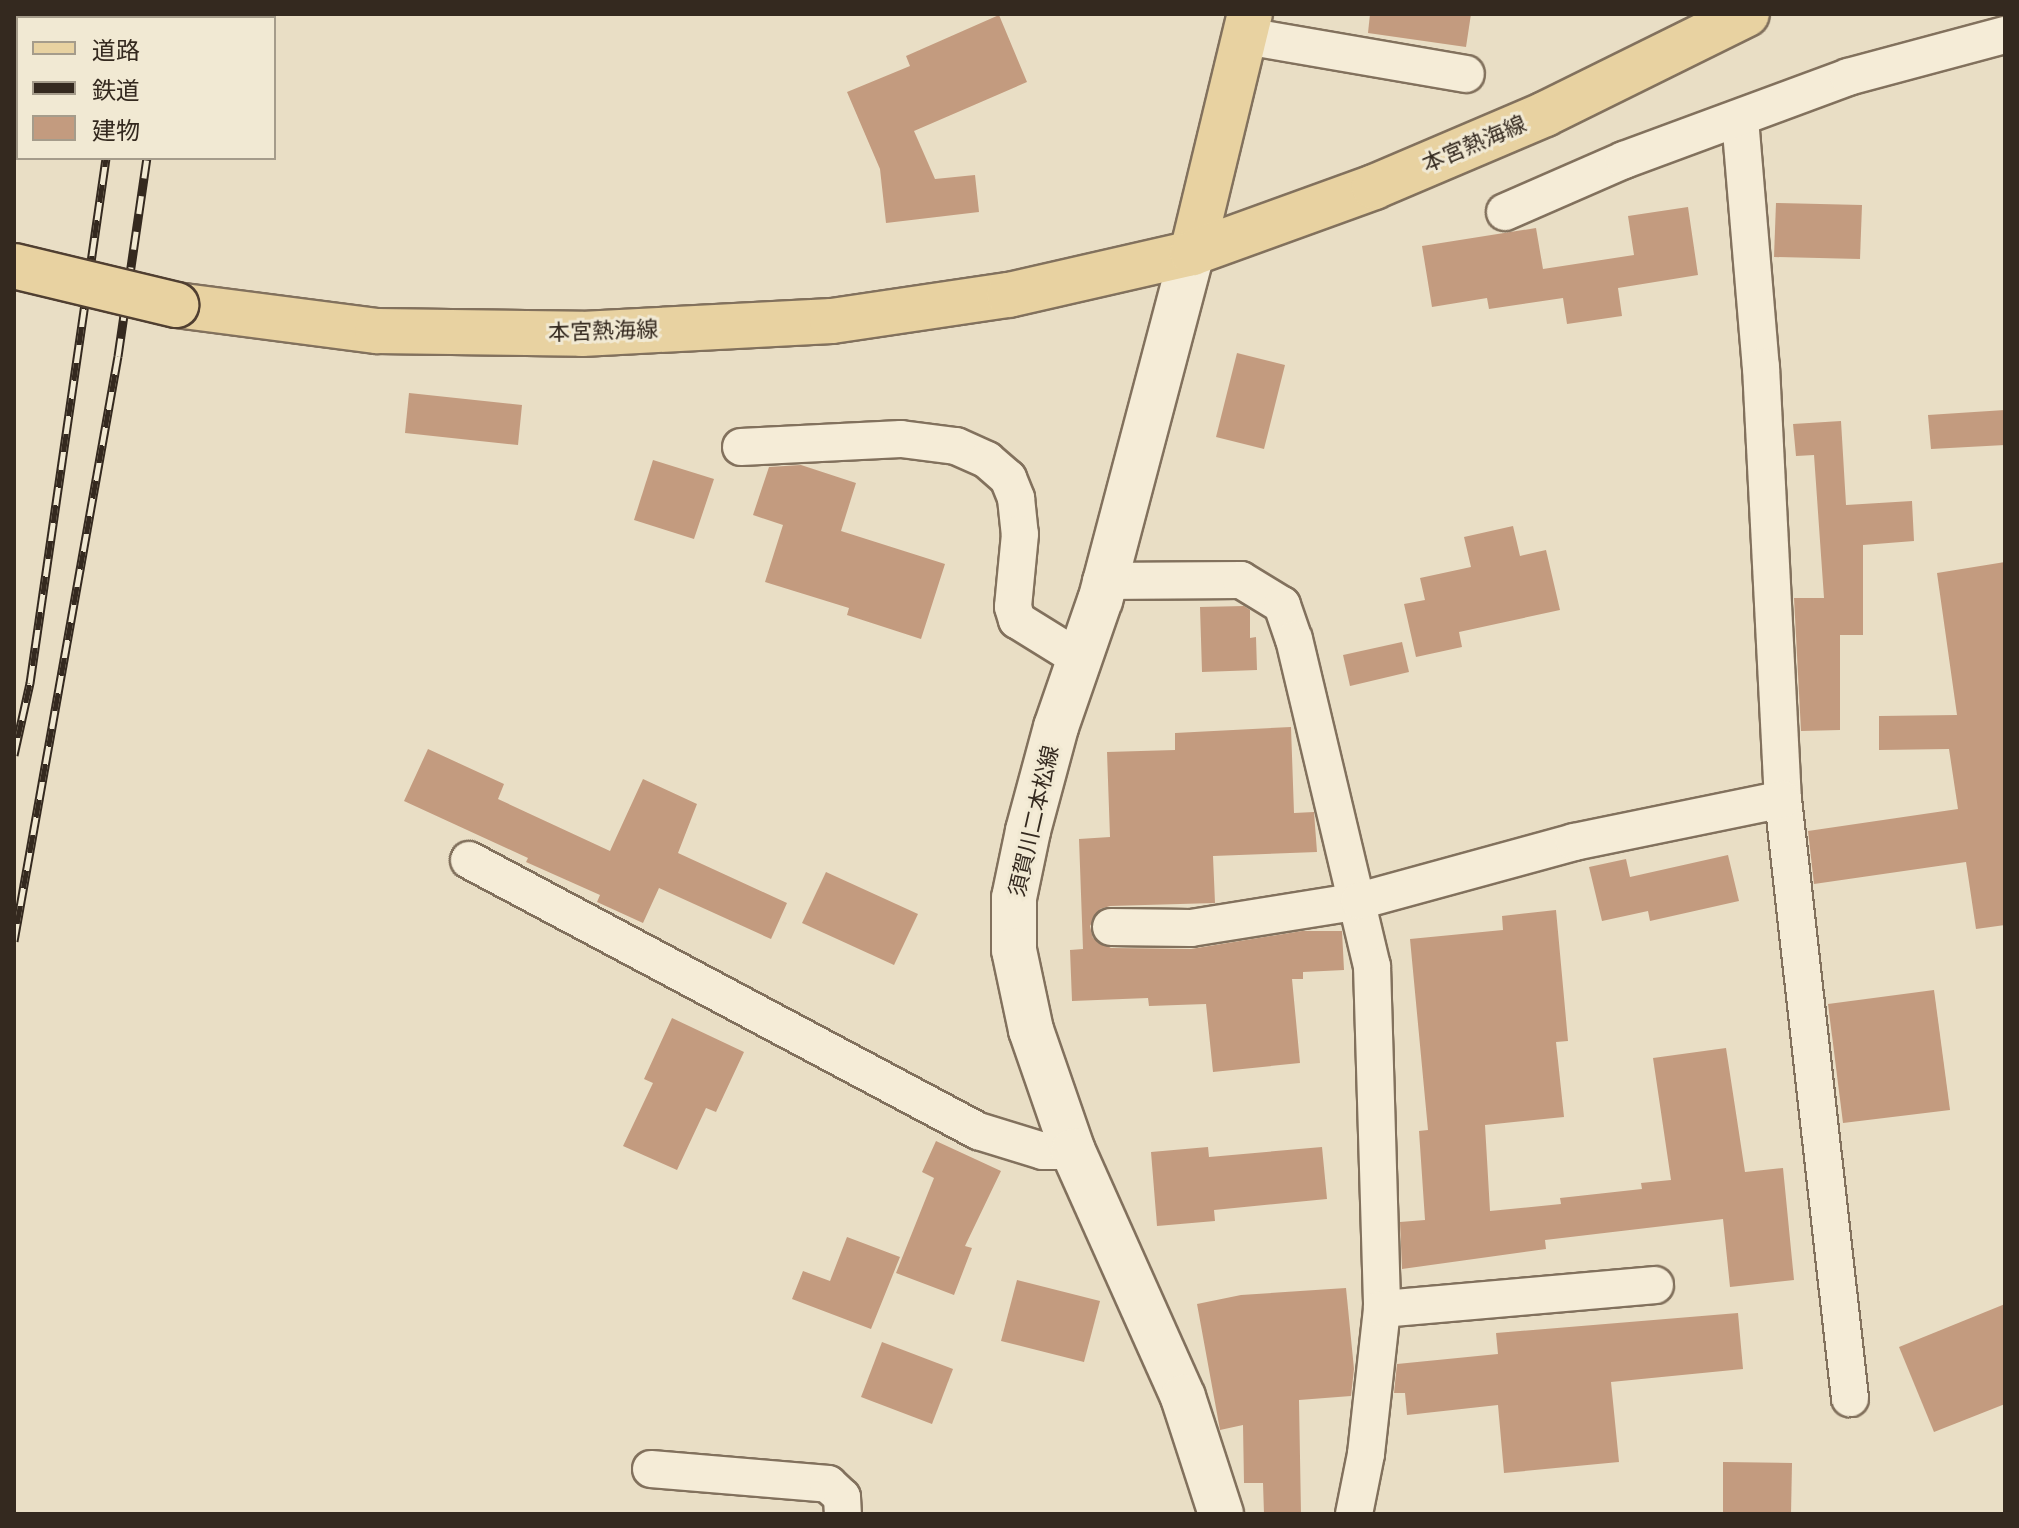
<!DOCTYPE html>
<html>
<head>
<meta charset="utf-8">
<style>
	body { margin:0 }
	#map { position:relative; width:2019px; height:1528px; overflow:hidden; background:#e9dec5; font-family:"Crimson Pro","Noto Sans JP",serif }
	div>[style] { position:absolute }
	.building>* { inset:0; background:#c39b7f }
	.roads { filter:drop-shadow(2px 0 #82715d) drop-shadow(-2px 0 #82715d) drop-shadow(0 2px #82715d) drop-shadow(0 -2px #82715d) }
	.minor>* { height:36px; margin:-18px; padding:0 18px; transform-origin:18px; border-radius:18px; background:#f5ecd7 }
	.secondary>* { height:44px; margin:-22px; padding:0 22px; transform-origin:22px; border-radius:22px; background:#f5ecd7 }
	.primary>* { height:44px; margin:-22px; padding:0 22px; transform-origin:22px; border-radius:22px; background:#e8d2a1 }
	.rail>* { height:9px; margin-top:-4.5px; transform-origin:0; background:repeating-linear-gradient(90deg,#f1e9d3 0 18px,#34291f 0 36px); box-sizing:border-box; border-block:2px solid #34291f }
	.bridges { filter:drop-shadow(2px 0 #503f31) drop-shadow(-2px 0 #503f31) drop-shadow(0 2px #503f31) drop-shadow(0 -2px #503f31) }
	.primary-bridge>* { height:44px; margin:-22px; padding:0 22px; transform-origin:22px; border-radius:22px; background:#e8d2a1 }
	span { translate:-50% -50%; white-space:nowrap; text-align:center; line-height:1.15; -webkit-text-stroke:6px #f1e9d3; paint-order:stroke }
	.street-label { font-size:22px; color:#34291f }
	.frame { position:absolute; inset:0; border:16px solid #34291f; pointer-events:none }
	.legend { position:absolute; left:16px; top:16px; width:260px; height:144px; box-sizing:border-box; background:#f1e9d3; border:2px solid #a59c8b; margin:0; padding:10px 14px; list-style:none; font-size:24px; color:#34291f }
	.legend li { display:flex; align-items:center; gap:16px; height:40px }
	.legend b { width:40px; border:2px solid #a59c8b }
</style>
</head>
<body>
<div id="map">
	<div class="building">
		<i style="clip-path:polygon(1370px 14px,1471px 14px,1466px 47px,1368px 33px)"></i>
		<i style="clip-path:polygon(999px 15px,1027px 82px,914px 131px,935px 179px,975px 175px,979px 212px,886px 223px,880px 169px,847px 92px,910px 66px,906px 56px)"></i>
		<i style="clip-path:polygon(1776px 203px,1862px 205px,1860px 259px,1774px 257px)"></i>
		<i style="clip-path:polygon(1688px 207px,1698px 275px,1618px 288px,1622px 316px,1567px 324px,1563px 298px,1489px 309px,1487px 298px,1432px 307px,1422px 246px,1536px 228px,1543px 269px,1634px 255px,1628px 216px)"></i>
		<i style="clip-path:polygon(1237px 353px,1285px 365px,1264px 449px,1216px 437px)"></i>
		<i style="clip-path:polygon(409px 393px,522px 405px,518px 445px,405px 433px)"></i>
		<i style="clip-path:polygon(2005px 410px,2005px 445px,1931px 449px,1928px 415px)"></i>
		<i style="clip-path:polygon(1841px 421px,1846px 505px,1912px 501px,1914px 541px,1863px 545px,1863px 635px,1840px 635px,1840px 730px,1801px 731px,1794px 598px,1824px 598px,1814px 455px,1796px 456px,1793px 424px)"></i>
		<i style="clip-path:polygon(653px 460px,714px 479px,694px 539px,634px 520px)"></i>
		<i style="clip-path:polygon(801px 465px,856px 483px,841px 531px,945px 564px,921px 639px,847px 615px,849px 608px,765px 582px,783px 525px,753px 515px,769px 467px)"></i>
		<i style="clip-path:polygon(1513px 526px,1520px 556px,1546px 550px,1560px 610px,1459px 632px,1462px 647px,1416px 657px,1404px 604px,1425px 600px,1420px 578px,1471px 567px,1464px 537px)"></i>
		<i style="clip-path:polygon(2005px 562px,2005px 925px,1976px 929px,1966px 862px,1814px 884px,1808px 831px,1958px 809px,1949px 749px,1879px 750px,1879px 716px,1957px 715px,1937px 573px)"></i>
		<i style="clip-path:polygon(1244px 606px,1250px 610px,1250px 638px,1256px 637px,1257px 670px,1202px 672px,1200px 607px)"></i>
		<i style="clip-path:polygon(1402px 642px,1409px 672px,1350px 686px,1343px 655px)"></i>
		<i style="clip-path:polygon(1291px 727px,1294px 813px,1314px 812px,1317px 852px,1213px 856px,1215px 903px,1110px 906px,1100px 909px,1090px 926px,1093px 938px,1111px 948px,1191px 949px,1302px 931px,1342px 931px,1344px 970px,1303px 972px,1303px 979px,1292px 979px,1300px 1063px,1213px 1072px,1206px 1004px,1149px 1006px,1148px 998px,1072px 1001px,1070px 950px,1083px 949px,1079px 839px,1110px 837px,1107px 752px,1175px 750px,1175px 733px)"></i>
		<i style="clip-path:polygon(428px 749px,504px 784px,498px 799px,610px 851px,643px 779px,697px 804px,678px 853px,787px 903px,771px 939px,659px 888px,643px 923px,597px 902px,600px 895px,526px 862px,528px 858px,404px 801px)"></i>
		<i style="clip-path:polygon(1728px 855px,1739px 901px,1650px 921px,1648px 911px,1602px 921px,1589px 867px,1626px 859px,1630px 877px)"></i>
		<i style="clip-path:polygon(826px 872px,918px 914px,894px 965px,802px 923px)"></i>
		<i style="clip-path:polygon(1556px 910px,1568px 1041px,1556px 1042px,1564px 1117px,1485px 1125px,1490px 1211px,1561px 1204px,1560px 1198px,1642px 1189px,1641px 1183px,1671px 1180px,1653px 1058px,1726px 1048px,1745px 1172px,1783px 1168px,1794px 1280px,1730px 1287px,1723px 1219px,1545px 1240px,1546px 1249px,1402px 1269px,1400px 1222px,1425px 1220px,1419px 1131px,1428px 1130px,1410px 939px,1503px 930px,1502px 916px)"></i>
		<i style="clip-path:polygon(1934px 990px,1950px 1110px,1843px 1123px,1828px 1004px)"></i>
		<i style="clip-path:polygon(672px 1018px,744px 1052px,716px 1112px,706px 1108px,677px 1170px,623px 1146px,653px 1083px,644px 1079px)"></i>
		<i style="clip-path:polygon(936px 1141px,1001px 1171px,965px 1246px,972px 1248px,954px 1295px,896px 1273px,934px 1178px,922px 1172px)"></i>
		<i style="clip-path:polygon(1208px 1147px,1209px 1157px,1322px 1147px,1327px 1199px,1214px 1210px,1215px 1221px,1157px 1226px,1151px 1152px)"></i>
		<i style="clip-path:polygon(847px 1237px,900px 1257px,871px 1329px,792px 1299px,803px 1271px,830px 1281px)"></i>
		<i style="clip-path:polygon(1017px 1280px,1100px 1301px,1084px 1362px,1001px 1341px)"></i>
		<i style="clip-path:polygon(1346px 1288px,1354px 1369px,1351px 1396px,1299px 1400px,1301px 1514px,1264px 1514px,1263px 1483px,1244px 1483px,1243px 1425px,1220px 1430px,1197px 1304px,1241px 1295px)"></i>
		<i style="clip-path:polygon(2005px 1304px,2005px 1404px,1934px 1432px,1899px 1347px)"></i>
		<i style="clip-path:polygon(1738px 1313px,1743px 1369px,1611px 1382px,1619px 1462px,1504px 1473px,1498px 1405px,1407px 1415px,1405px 1393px,1394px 1393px,1397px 1364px,1498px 1354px,1496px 1333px)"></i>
		<i style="clip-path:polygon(882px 1342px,953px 1369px,932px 1424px,861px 1397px)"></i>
		<i style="clip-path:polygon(1723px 1462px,1792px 1463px,1791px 1514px,1723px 1514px)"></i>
	</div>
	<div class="roads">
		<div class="minor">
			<i style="left:1246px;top:36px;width:223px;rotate:9.8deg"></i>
			<i style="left:1740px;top:119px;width:249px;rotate:85.2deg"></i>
			<i style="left:1761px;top:367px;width:433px;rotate:87.1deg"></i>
			<i style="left:1783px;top:799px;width:603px;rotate:83.62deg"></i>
			<i style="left:1505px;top:212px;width:130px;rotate:-23.6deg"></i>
			<i style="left:1624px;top:160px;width:239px;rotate:-20.3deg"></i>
			<i style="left:1848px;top:77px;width:163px;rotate:-15deg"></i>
			<i style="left:741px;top:447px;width:160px;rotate:-2.9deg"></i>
			<i style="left:901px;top:439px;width:55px;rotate:7.3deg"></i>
			<i style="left:956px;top:446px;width:34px;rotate:24deg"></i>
			<i style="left:987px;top:460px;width:28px;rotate:41deg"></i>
			<i style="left:1008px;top:478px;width:22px;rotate:68deg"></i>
			<i style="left:1016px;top:498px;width:36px;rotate:84deg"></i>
			<i style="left:1020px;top:534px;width:73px;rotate:95.5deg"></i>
			<i style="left:1013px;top:607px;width:14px;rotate:73deg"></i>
			<i style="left:1017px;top:620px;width:74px;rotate:31.8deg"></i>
			<i style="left:1101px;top:581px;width:140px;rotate:-0.4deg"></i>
			<i style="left:1241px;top:580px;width:48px;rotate:31.4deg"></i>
			<i style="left:1282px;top:605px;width:36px;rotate:71deg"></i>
			<i style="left:1294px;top:639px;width:336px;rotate:76.6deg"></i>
			<i style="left:1372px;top:966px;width:343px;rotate:88.3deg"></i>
			<i style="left:1382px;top:1309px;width:146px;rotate:96.3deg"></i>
			<i style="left:1366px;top:1454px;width:61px;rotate:101.3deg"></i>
			<i style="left:469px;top:860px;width:577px;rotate:28.03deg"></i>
			<i style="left:978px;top:1131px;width:68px;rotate:17.1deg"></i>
			<i style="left:1043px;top:1151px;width:30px"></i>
			<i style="left:1111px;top:927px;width:80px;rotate:0.7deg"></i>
			<i style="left:1191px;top:928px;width:170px;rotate:-9.1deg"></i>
			<i style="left:1359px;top:901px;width:223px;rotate:-15.3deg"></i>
			<i style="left:1574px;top:842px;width:213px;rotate:-11.6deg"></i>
			<i style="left:1382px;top:1309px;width:274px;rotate:-5deg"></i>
			<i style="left:651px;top:1469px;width:178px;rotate:4.8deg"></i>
			<i style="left:828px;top:1484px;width:19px;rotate:43deg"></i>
			<i style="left:842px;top:1497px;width:17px;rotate:87deg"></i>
		</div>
		<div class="secondary">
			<i style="left:1192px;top:253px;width:359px;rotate:104.8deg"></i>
			<i style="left:1100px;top:600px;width:134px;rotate:109.1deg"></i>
			<i style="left:1056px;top:727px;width:108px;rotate:105.1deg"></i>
			<i style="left:1028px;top:831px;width:68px;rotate:101.8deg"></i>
			<i style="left:1014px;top:898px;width:52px;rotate:90deg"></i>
			<i style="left:1014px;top:950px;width:82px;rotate:78deg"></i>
			<i style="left:1031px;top:1030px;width:128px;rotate:70.9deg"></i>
			<i style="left:1073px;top:1151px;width:269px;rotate:65.9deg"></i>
			<i style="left:1183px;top:1397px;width:123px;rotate:72deg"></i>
		</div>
		<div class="primary">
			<i style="left:1192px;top:253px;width:246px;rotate:-76.4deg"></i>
			<i style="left:176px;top:305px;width:203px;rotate:7.4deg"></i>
			<i style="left:377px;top:331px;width:205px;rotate:0.8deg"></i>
			<i style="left:582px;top:334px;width:250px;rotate:-3deg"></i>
			<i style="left:832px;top:321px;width:179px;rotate:-8.4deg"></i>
			<i style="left:1009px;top:295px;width:188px;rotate:-12.9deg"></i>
			<i style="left:1192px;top:253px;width:194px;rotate:-19.9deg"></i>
			<i style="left:1374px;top:187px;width:186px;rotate:-23.1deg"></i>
			<i style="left:1545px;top:114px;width:225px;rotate:-26.3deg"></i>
		</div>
	</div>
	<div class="rail">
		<i style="left:128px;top:18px;width:4px;rotate:-76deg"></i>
		<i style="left:167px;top:18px;width:4px;rotate:-90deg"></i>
		<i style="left:14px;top:755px;width:74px;rotate:-77.5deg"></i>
		<i style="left:30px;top:683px;width:530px;rotate:-81.76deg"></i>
		<i style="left:14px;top:941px;width:594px;rotate:-79.92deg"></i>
		<i style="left:118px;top:356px;width:200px;rotate:-81.7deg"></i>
	</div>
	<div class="bridges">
		<div class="primary-bridge">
			<i style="left:14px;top:266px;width:167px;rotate:13.5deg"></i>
		</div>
	</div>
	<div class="street-label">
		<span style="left:1474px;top:144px;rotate:-23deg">本宮熱海線</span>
		<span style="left:603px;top:331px;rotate:-2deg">本宮熱海線</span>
		<span style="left:1034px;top:821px;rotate:-77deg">須賀川二本松線</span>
	</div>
	<div class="frame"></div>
	<ul class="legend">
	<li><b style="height:10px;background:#e8d2a1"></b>道路</li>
	<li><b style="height:10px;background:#34291f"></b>鉄道</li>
	<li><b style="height:22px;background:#c39b7f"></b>建物</li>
	</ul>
</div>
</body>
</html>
